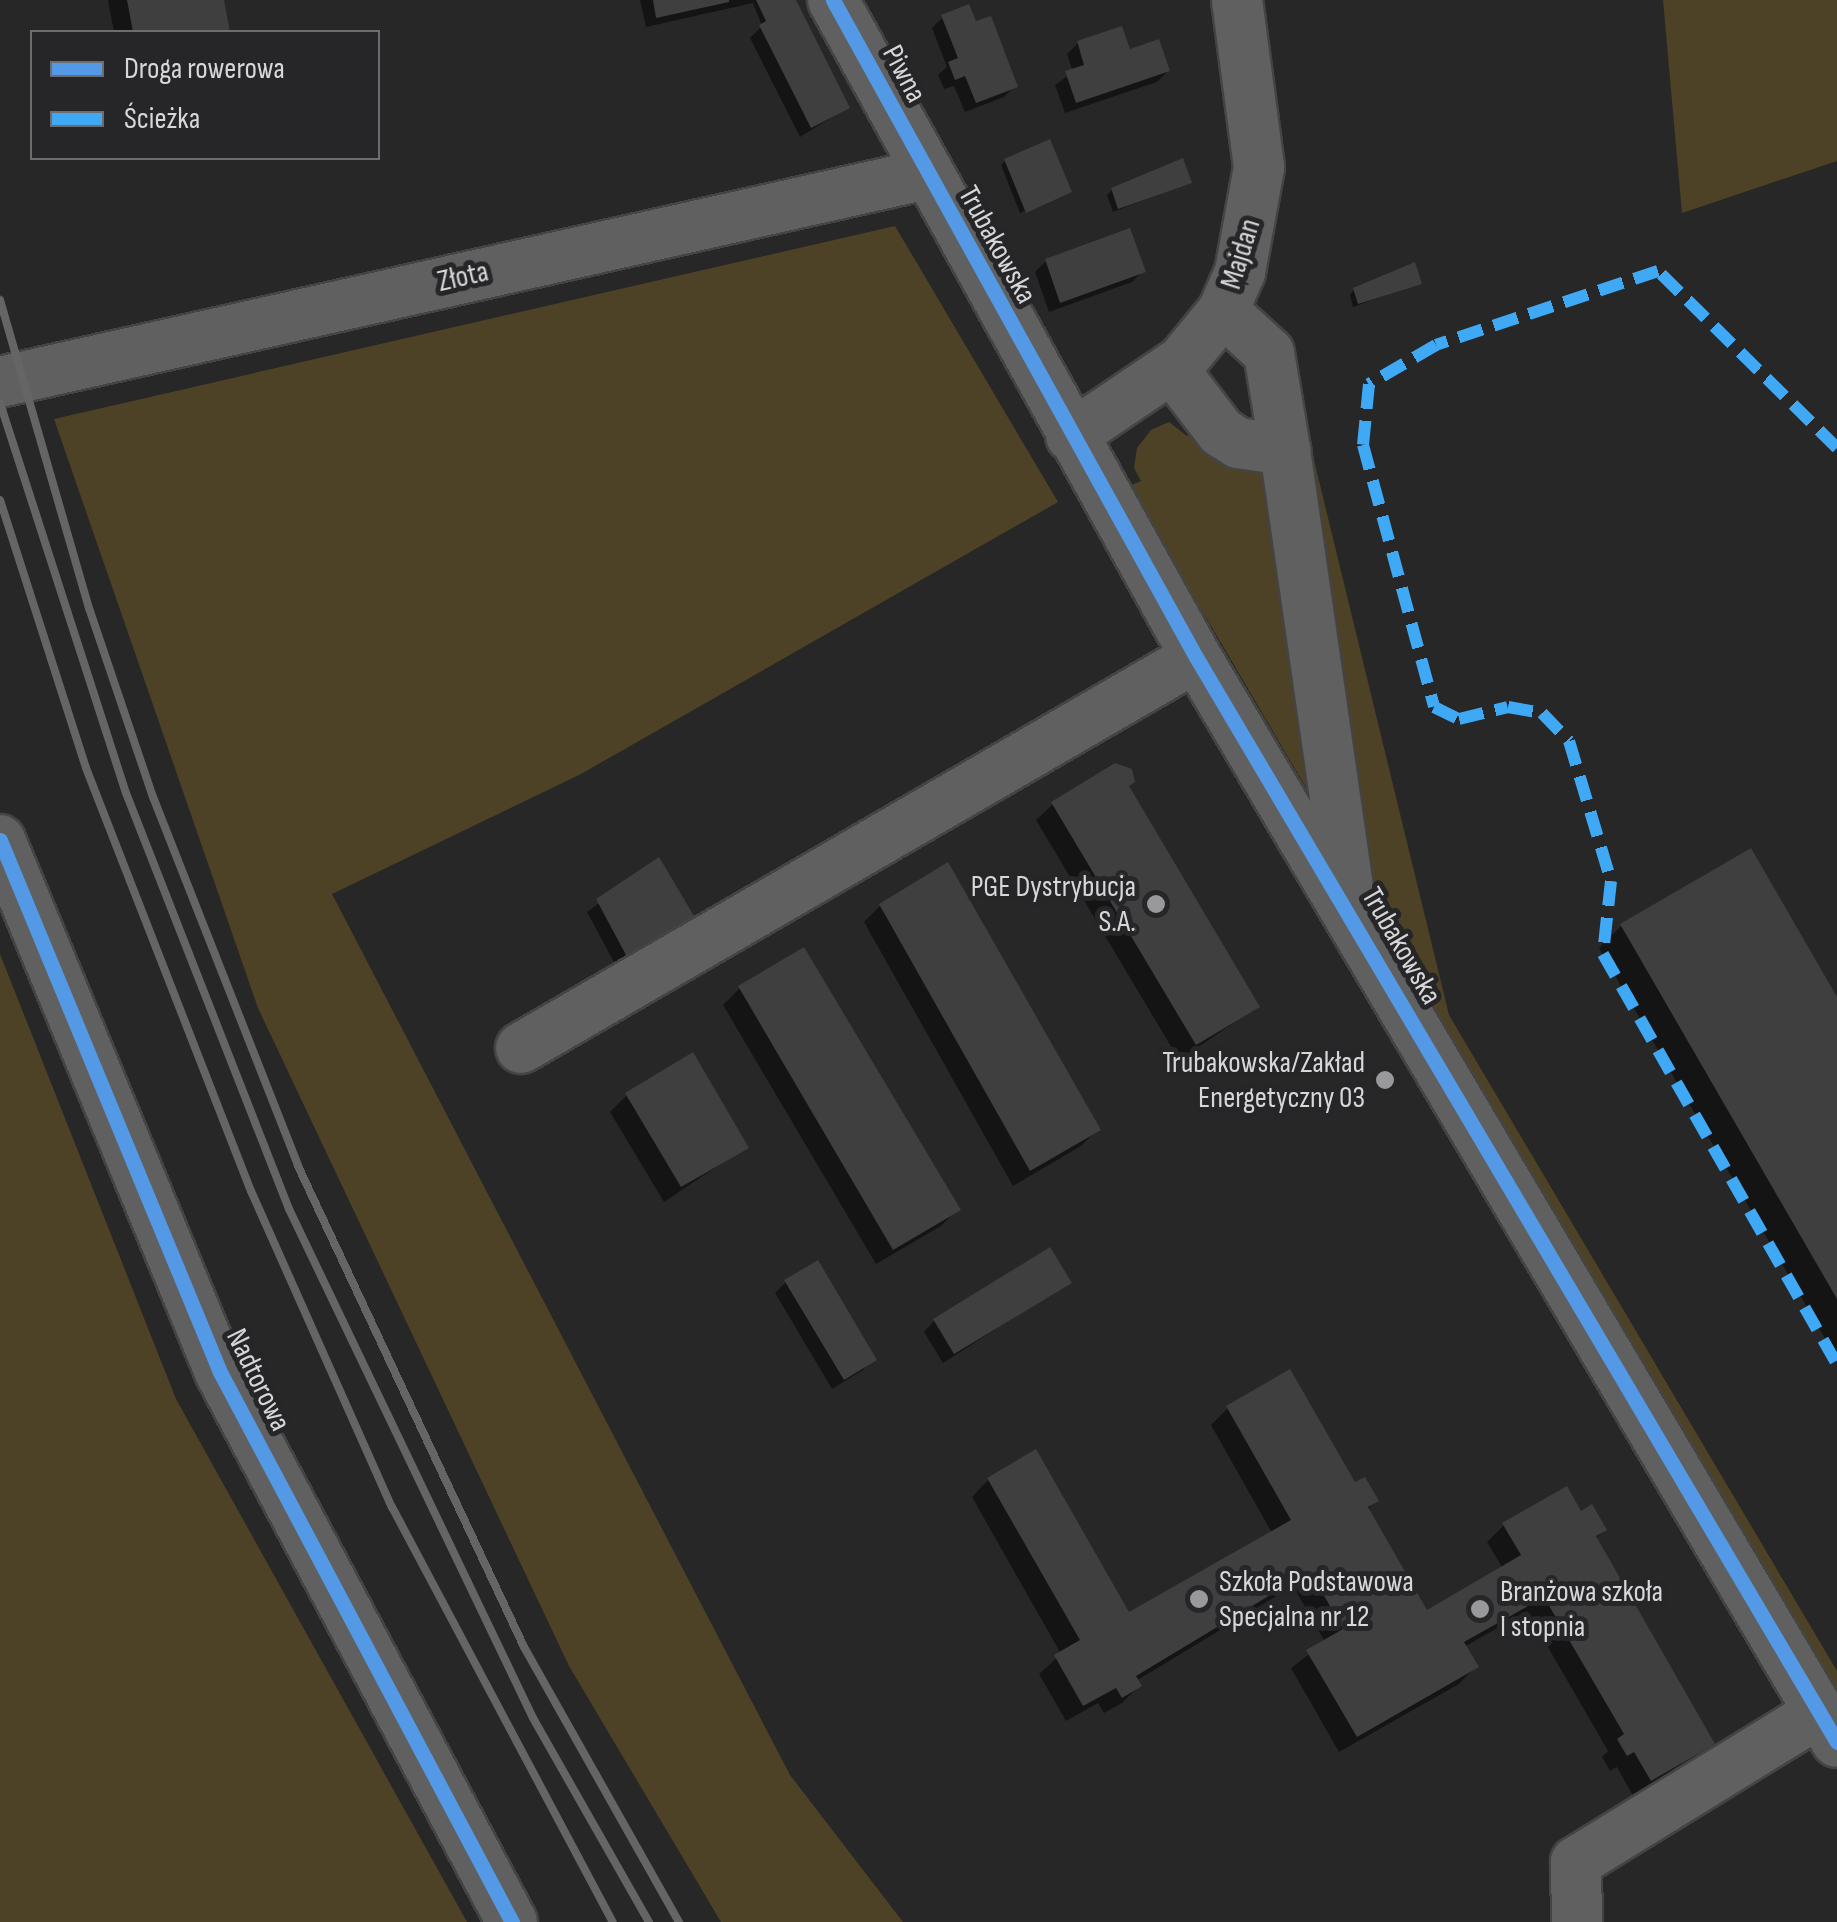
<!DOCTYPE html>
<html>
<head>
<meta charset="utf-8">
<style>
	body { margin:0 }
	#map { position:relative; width:1837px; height:1922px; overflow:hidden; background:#272727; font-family:"Sofia Sans Condensed",sans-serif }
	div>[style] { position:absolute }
	.green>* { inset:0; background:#4d4226 }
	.shadow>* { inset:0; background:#0007 }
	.building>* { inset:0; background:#3f3f40 }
	.roads { filter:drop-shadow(2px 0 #444) drop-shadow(-2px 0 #444) drop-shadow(0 2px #444) drop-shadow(0 -2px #444) }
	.minor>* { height:50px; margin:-25px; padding:0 25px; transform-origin:25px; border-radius:25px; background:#606061 }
	.rail>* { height:8px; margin:-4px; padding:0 4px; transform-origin:4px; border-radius:4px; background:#656566 }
	.quiet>* { height:12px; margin-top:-6px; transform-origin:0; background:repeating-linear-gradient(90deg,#3fa9f5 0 25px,transparent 0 37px) }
	.cycleway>* { height:15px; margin:-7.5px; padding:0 7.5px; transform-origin:7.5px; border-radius:7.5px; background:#5399e6 }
	.dots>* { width:28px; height:28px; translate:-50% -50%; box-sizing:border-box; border:5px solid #262628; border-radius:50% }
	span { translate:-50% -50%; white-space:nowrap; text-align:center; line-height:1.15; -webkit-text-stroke:10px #262628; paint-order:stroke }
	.street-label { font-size:30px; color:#d7d7d9 }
	.poi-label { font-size:30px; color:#d7d7d9 }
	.right { translate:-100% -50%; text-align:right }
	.left { translate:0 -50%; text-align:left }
	.legend { position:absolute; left:30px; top:30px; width:350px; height:130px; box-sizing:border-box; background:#262628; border:2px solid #6d6d6f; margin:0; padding:12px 18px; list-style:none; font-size:30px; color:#d7d7d9 }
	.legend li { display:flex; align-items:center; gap:20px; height:50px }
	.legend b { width:50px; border:2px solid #6d6d6f }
</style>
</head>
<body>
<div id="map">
	<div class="green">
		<i style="clip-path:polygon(1663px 0,1837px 0,1837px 161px,1682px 213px)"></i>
		<i style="clip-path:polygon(895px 226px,1058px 502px,581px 774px,332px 894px,790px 1775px,903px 1922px,721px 1922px,569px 1666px,258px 1008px,54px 419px)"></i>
		<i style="clip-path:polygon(1285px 341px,1449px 1015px,1837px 1671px,1837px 1700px,1381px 922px)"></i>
		<i style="clip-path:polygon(1169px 422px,1187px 436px,1194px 430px,1265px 474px,1319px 810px,1129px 486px,1141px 481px,1134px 468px,1137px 448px,1151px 430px)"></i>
		<i style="clip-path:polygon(0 954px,176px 1399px,467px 1922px,0 1922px)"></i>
	</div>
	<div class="shadow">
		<i style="clip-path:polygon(108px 0,222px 0,228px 32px,114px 32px)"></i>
		<i style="clip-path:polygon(640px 0,793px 0,847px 108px,800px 137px,750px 38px,762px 26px,753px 3px,646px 27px)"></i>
		<i style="clip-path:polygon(943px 17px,975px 25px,1015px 86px,1004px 97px,965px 112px,954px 86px,944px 89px,938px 75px,947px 67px,932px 28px)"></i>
		<i style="clip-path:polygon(1078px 43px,1128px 52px,1168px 71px,1157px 82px,1065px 113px,1055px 85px,1073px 72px,1067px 54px)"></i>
		<i style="clip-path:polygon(1005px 161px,1067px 191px,1020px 213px,1001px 165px)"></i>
		<i style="clip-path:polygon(1189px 182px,1113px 212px,1107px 195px,1112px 190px)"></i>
		<i style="clip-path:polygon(1046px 261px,1143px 271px,1132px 282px,1049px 312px,1035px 272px)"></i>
		<i style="clip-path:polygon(1419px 283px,1353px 307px,1350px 295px,1354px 290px)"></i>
		<i style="clip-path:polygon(1126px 787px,1257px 1007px,1179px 1060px,1036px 820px,1053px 804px)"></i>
		<i style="clip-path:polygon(658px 860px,623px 979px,587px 912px)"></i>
		<i style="clip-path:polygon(880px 906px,1097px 1130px,1081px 1146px,1013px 1186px,864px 922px)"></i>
		<i style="clip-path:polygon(1621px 926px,1837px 1002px,1837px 1359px,1599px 948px)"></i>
		<i style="clip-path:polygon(740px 988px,957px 1210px,941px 1226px,876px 1264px,723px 1005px)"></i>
		<i style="clip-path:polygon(627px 1095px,746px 1147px,664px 1202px,610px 1112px)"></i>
		<i style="clip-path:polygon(786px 1282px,874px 1359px,863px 1370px,832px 1389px,775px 1293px)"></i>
		<i style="clip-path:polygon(1069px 1282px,943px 1363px,924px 1332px,934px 1321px)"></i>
		<i style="clip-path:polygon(1228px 1408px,1376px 1501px,1367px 1510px,1426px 1613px,1503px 1569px,1487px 1542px,1504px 1525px,1580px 1514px,1604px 1530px,1595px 1539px,1712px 1744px,1633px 1796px,1617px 1767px,1610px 1771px,1602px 1757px,1608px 1751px,1527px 1611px,1464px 1647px,1475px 1667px,1459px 1684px,1339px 1752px,1291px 1668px,1325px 1642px,1293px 1586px,1136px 1681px,1139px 1686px,1122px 1703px,1104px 1713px,1098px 1703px,1066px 1721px,1039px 1674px,1061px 1654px,972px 1497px,988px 1480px,1128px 1615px,1272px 1533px,1211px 1425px)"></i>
	</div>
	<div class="building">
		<i style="clip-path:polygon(127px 0,224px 0,230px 32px,133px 32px)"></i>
		<i style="clip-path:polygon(653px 0,729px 0,729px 2px,656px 18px)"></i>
		<i style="clip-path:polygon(756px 0,796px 0,850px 108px,811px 128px,759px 25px,766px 21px)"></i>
		<i style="clip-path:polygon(969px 4px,976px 21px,991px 16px,1018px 87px,976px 103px,965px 76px,955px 80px,948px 62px,958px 58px,941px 15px)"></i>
		<i style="clip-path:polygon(1122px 26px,1130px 49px,1159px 39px,1170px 71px,1076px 103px,1065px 71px,1084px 65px,1077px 41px)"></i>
		<i style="clip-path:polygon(1050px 139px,1072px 192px,1026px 213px,1004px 159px)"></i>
		<i style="clip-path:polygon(1183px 158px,1192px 183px,1118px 209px,1111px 188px)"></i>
		<i style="clip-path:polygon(1130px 228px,1146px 272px,1060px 303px,1045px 259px)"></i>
		<i style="clip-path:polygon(1415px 262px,1422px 284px,1358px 304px,1353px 288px)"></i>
		<i style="clip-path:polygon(1115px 763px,1132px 769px,1135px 782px,1129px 786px,1260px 1007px,1196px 1045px,1051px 802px)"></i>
		<i style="clip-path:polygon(1751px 848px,1837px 997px,1837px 1299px,1620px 924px)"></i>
		<i style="clip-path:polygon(659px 857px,700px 926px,634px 970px,596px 899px)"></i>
		<i style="clip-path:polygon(948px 862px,1101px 1130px,1030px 1171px,879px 904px)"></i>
		<i style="clip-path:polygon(804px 947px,961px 1210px,893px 1250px,738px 986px)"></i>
		<i style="clip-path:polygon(693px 1052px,749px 1148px,681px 1187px,625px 1093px)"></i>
		<i style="clip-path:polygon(1050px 1247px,1072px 1283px,954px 1354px,933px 1319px)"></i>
		<i style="clip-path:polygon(818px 1260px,877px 1360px,844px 1380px,784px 1280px)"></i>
		<i style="clip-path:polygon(1290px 1369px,1355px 1482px,1365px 1477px,1379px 1501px,1368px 1507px,1427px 1610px,1521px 1555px,1502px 1523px,1567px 1486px,1581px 1511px,1592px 1504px,1607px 1530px,1596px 1536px,1715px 1744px,1651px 1781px,1634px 1752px,1627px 1756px,1617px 1739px,1624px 1734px,1544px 1597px,1464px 1642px,1479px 1667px,1357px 1737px,1306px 1650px,1343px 1629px,1310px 1571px,1136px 1676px,1142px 1686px,1122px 1698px,1116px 1688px,1083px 1706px,1054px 1655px,1080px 1640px,987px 1478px,1036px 1449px,1129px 1612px,1291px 1520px,1226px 1406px)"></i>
	</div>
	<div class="roads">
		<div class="minor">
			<i style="left:833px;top:0;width:751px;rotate:61.08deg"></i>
			<i style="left:1196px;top:657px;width:1260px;rotate:59.43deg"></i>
			<i style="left:1223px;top:311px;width:62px;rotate:42.4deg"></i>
			<i style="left:1269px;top:353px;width:98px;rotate:80.6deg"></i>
			<i style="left:1172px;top:368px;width:81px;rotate:52.6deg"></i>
			<i style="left:1221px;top:432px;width:20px;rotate:33deg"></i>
			<i style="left:1238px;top:443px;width:48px;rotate:8.5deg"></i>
			<i style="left:1285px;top:450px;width:448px;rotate:81.8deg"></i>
			<i style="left:0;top:382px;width:950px;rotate:-12.65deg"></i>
			<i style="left:1071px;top:436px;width:134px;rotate:-34deg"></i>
			<i style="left:1182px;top:361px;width:65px;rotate:-50.6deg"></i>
			<i style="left:1223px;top:311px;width:43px;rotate:-66.4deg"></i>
			<i style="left:1240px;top:272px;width:107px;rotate:-79.7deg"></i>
			<i style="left:1259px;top:167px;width:168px;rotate:-97.5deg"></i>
			<i style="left:0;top:840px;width:576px;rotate:67.53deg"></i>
			<i style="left:220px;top:1372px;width:623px;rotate:62.04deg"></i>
			<i style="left:521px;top:1048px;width:780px;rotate:-30.08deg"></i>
			<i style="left:1577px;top:1922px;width:60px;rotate:-91deg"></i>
			<i style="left:1576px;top:1862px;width:286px;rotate:-31.6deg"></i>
		</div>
	</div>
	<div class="rail">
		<i style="left:0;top:300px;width:321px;rotate:73.9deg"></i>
		<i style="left:89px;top:608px;width:200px;rotate:71.3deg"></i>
		<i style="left:153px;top:797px;width:396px;rotate:68.5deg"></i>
		<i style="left:298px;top:1166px;width:531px;rotate:64.83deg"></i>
		<i style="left:524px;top:1647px;width:316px;rotate:60.6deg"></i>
		<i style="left:0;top:403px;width:410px;rotate:72.1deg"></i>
		<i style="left:126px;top:793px;width:447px;rotate:68.6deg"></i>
		<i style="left:289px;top:1209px;width:564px;rotate:64.39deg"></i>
		<i style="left:533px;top:1718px;width:235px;rotate:60.4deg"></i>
		<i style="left:0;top:500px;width:281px;rotate:72.2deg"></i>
		<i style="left:86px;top:768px;width:454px;rotate:68.7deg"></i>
		<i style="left:251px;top:1191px;width:346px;rotate:66deg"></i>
		<i style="left:392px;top:1507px;width:470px;rotate:62deg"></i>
	</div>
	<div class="quiet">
		<i style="left:1837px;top:448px;width:252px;rotate:-135.3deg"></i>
		<i style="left:1658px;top:271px;width:234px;rotate:161.6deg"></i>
		<i style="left:1436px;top:345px;width:78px;rotate:149.8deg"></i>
		<i style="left:1369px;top:384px;width:61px;rotate:95.6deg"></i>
		<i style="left:1363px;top:445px;width:271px;rotate:74.8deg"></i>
		<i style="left:1434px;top:707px;width:28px;rotate:26deg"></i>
		<i style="left:1459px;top:719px;width:50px;rotate:-13.8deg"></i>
		<i style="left:1508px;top:707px;width:35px;rotate:10deg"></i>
		<i style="left:1542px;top:713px;width:39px;rotate:46deg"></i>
		<i style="left:1569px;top:741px;width:146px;rotate:73.3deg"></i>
		<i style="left:1611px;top:881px;width:73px;rotate:96.3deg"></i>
		<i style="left:1603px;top:954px;width:473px;rotate:60.3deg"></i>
	</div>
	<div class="cycleway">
		<i style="left:833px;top:0;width:751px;rotate:61.08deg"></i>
		<i style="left:1196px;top:657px;width:1260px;rotate:59.43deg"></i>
		<i style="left:0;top:840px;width:576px;rotate:67.53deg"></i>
		<i style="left:220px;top:1372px;width:623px;rotate:62.04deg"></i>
	</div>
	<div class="dots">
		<i style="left:1156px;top:904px;background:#99999b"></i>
		<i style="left:1385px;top:1080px;background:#99999b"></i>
		<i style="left:1199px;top:1599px;background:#99999b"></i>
		<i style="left:1480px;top:1609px;background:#99999b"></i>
	</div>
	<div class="street-label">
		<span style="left:904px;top:74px;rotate:62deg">Piwna</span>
		<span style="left:997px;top:245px;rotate:61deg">Trubakowska</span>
		<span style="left:1241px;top:254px;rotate:-73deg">Majdan</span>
		<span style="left:463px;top:277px;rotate:-13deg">Złota</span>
		<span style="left:1401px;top:946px;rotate:60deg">Trubakowska</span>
		<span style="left:258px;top:1380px;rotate:64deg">Nadtorowa</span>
	</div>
	<div class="poi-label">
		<span class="right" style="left:1136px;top:904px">PGE Dystrybucja<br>S.A.</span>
		<span class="right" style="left:1365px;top:1080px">Trubakowska/Zakład<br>Energetyczny 03</span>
		<span class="left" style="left:1219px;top:1599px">Szkoła Podstawowa<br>Specjalna nr 12</span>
		<span class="left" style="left:1500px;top:1609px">Branżowa szkoła<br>I stopnia</span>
	</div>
	<ul class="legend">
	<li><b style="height:12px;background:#5399e6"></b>Droga rowerowa</li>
	<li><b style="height:12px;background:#3fa9f5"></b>Ścieżka</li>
	</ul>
</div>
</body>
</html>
